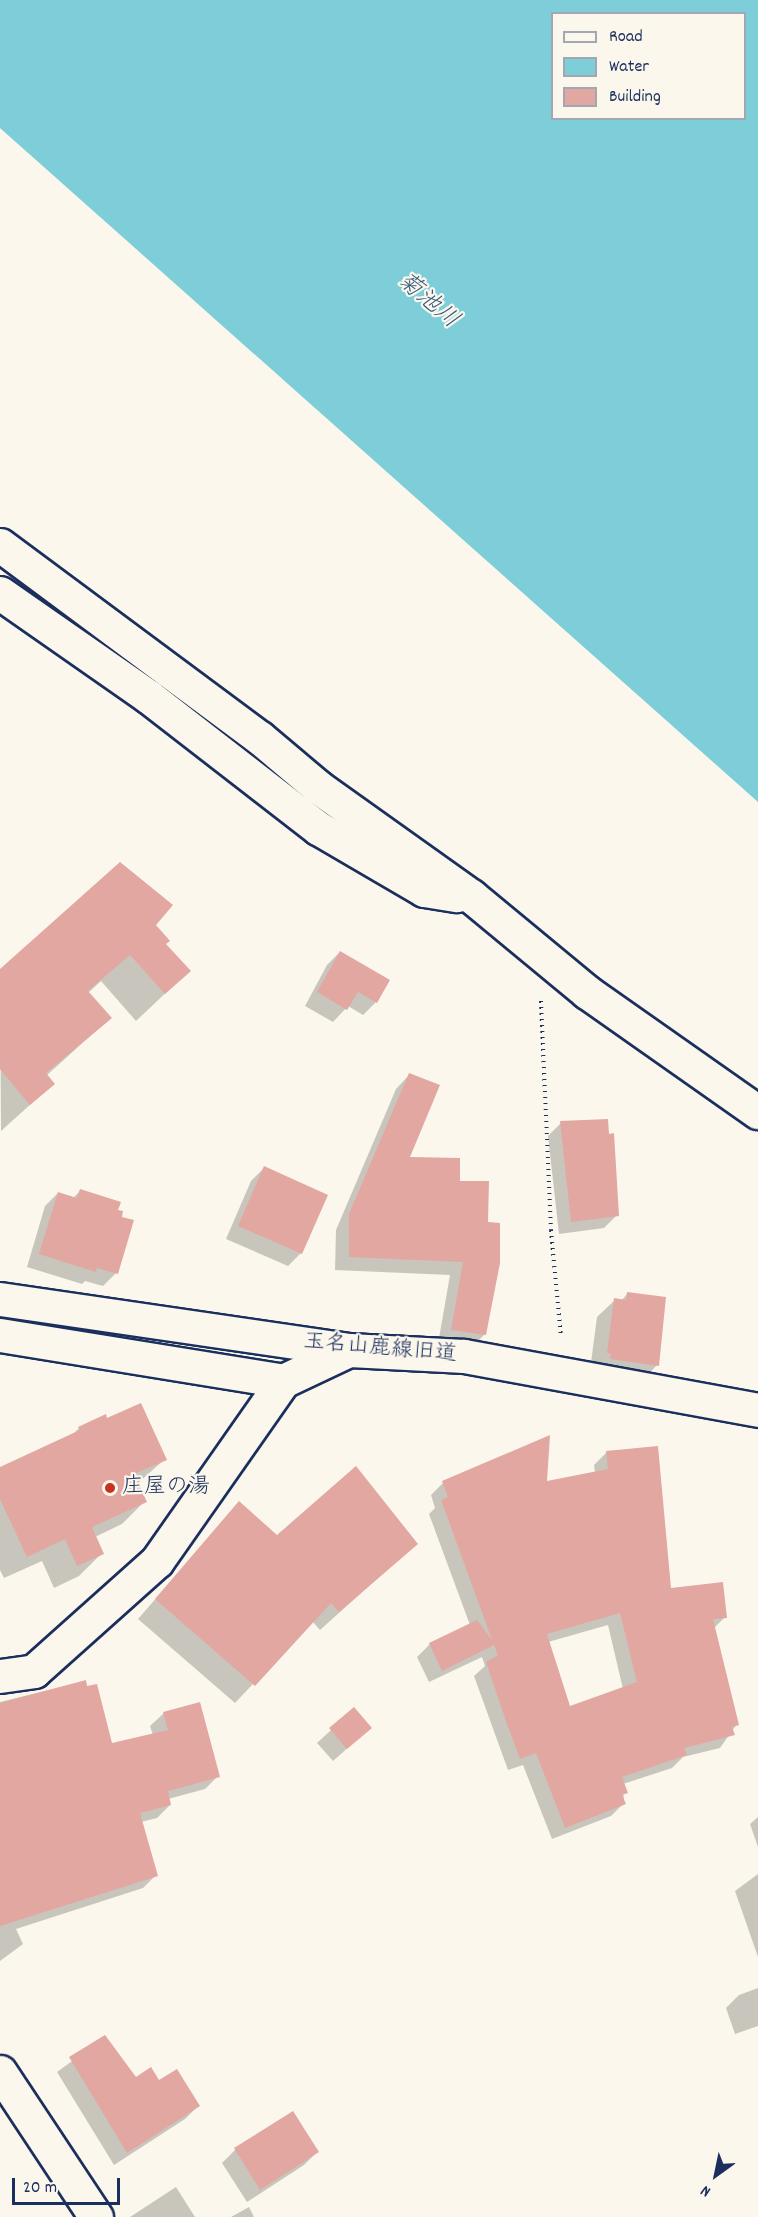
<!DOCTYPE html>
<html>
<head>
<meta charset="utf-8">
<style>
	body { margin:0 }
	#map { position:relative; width:758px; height:2217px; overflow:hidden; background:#fbf7ec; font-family:Dekko,"Klee One",sans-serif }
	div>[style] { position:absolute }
	.water>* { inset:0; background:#7eced9 }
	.shadow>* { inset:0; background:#0003 }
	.building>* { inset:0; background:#e2a7a1 }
	.path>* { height:4px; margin-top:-2px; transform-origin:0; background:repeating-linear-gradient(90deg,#1b2f5e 0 1.5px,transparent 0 6px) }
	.roads { filter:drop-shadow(2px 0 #1b2f5e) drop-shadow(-2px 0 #1b2f5e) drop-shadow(0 2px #1b2f5e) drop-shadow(0 -2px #1b2f5e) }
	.minor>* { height:33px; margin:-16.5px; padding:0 16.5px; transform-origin:16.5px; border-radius:16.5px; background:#fbf7ec }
	.dots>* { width:16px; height:16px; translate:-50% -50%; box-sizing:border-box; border:3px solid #fbf7ec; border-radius:50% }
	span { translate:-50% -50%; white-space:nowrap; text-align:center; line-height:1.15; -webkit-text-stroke:4.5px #fbf7ec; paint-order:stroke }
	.street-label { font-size:22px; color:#1b2f5e }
	.poi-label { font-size:22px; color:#1b2f5e }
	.left { translate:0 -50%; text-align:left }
	.water-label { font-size:24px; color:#34577d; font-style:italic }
	.legend { position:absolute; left:551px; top:12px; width:195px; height:108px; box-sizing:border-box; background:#fbf7ec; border:2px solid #a1a7b3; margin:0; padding:8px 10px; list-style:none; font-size:18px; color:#1b2f5e }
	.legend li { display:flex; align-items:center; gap:12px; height:30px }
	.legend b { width:30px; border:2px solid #a1a7b3 }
	.north { position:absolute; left:686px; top:2145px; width:60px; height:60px; -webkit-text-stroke:4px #fbf7ec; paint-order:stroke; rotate:213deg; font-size:16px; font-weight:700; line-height:24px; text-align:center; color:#1b2f5e }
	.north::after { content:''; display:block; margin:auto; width:21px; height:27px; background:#1b2f5e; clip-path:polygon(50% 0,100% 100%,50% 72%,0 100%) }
	.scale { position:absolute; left:12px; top:2178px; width:108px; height:27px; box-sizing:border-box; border:3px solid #1b2f5e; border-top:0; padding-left:8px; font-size:18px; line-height:21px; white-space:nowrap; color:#1b2f5e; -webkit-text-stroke:4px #fbf7ec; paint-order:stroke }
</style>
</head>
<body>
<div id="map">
	<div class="water">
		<i style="clip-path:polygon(evenodd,0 0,758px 0,758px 802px,0 128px,0 0,552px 14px,744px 14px,744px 118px,552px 118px,552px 14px)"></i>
	</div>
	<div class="shadow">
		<i style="clip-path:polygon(154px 925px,164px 944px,189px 971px,136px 1021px,101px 981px,88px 993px,110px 1018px,46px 1076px,53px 1084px,1px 1131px,0 971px)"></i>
		<i style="clip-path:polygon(340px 952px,376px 1002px,363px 1015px,348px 1006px,333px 1022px,305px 1006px,327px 965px)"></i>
		<i style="clip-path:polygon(410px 1074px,408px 1158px,458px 1182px,484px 1335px,470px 1349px,438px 1344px,450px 1275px,335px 1270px,336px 1230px,396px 1089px)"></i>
		<i style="clip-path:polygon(561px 1123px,607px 1135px,617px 1215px,604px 1228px,559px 1234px,548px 1136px)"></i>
		<i style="clip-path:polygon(264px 1168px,301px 1253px,288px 1266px,226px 1239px,251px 1181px)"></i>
		<i style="clip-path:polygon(80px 1191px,117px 1210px,120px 1218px,116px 1273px,103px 1286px,85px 1281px,82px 1284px,27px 1267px,45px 1206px,58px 1193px,73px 1198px)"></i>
		<i style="clip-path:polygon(628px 1293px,657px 1365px,640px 1383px,590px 1370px,597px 1317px,615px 1300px,621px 1301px)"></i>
		<i style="clip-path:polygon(107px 1420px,165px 1459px,137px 1484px,145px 1501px,122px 1524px,95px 1537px,102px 1553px,79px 1576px,54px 1588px,42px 1561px,4px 1578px,0 1570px,0 1469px,70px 1437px,79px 1428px)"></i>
		<i style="clip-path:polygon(evenodd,607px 1452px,670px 1590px,725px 1617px,714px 1628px,737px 1724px,720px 1748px,683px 1757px,672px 1768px,623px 1784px,624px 1803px,611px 1816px,552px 1839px,523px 1765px,508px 1770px,474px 1676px,485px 1666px,482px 1657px,429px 1682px,417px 1657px,430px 1644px,470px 1625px,429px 1514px,435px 1508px,431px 1495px,443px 1483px,545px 1483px,595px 1473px,594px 1465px,607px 1452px,608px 1625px,623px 1689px,570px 1708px,548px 1642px,608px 1625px)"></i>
		<i style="clip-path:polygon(239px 1503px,277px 1537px,416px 1544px,320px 1630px,312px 1621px,235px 1703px,138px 1619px)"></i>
		<i style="clip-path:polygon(85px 1681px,111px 1745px,153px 1735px,150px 1726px,164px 1713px,218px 1776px,205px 1789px,168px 1799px,170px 1805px,157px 1818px,141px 1822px,156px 1875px,143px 1888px,16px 1929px,23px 1944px,0 1961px,0 1702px)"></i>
		<i style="clip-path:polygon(354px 1709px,370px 1728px,333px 1761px,317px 1743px)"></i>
		<i style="clip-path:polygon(758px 1817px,758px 1847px,750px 1824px)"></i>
		<i style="clip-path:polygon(758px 1874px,758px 1957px,735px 1891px)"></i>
		<i style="clip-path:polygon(758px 1988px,758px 2026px,735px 2034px,726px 2008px,739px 1995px)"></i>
		<i style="clip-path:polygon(105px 2037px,135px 2079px,159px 2082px,198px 2106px,185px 2119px,114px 2165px,57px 2072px)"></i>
		<i style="clip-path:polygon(235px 2150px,317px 2152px,304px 2165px,247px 2202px,222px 2163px)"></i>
		<i style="clip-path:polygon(176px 2187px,195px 2217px,130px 2217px)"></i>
		<i style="clip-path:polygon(249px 2207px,254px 2217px,231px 2217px)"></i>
	</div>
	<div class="building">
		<i style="clip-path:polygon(120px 862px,173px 905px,156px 925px,170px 941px,166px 944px,191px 971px,165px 994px,130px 955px,88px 991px,112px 1018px,46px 1073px,55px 1084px,30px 1105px,0 1069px,0 969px)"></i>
		<i style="clip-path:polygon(340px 951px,390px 980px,377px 1003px,358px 992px,347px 1010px,317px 992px)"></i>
		<i style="clip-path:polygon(409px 1073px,440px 1085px,410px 1157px,460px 1158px,460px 1181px,489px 1181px,488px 1222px,500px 1223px,500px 1263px,486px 1335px,451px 1330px,463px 1262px,349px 1257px,349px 1214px)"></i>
		<i style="clip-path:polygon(608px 1119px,609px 1134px,614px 1133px,619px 1216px,571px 1222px,560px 1121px)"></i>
		<i style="clip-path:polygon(264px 1166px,328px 1195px,302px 1254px,238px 1226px)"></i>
		<i style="clip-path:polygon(80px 1189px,121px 1202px,118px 1210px,123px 1211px,122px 1217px,134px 1220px,118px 1274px,97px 1268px,96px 1272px,39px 1254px,58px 1192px,77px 1198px)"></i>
		<i style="clip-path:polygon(627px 1292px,666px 1297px,659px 1366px,610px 1359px,611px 1354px,607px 1353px,614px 1298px,626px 1300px)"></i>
		<i style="clip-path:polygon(141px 1403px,167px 1460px,134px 1474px,147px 1502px,92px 1527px,104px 1554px,77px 1566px,65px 1539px,27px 1557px,0 1499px,0 1467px,80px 1430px,78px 1427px,106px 1414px,107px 1418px)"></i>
		<i style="clip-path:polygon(evenodd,550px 1435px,547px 1481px,608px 1469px,606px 1451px,658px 1446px,671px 1588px,723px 1582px,727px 1618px,713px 1619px,739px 1725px,732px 1727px,735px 1735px,684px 1748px,687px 1755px,622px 1777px,628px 1793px,622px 1795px,626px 1804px,565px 1828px,536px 1753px,520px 1759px,507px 1724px,486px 1662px,498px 1655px,494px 1645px,442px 1671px,429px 1643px,477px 1620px,492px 1640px,441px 1500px,448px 1497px,442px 1481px,550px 1435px,620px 1613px,637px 1682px,570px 1706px,547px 1634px,620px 1613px)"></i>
		<i style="clip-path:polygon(356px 1466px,418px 1544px,339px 1612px,331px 1603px,255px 1686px,155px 1599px,239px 1501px,277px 1535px)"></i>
		<i style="clip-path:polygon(86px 1680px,87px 1686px,97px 1684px,112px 1743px,168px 1730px,163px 1712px,200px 1702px,220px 1777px,168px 1791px,171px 1805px,140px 1813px,158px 1876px,0 1926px,0 1703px)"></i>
		<i style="clip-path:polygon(354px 1707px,372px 1728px,347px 1749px,329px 1728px)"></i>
		<i style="clip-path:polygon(105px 2035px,136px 2077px,151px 2067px,159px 2080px,177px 2069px,200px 2106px,127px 2153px,69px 2057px)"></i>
		<i style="clip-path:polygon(293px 2111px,319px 2152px,260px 2190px,234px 2148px)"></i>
	</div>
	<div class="path">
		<i style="left:541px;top:1001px;width:229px;rotate:87.5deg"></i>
		<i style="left:551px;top:1230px;width:107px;rotate:84.7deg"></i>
	</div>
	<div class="roads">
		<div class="minor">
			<i style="left:0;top:545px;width:324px;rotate:36.6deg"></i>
			<i style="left:260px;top:738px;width:76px;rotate:40.2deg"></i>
			<i style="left:318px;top:787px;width:188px;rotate:35.5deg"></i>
			<i style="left:471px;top:896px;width:151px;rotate:39.6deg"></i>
			<i style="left:587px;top:992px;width:209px;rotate:35.1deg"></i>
			<i style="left:0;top:593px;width:182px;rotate:34.9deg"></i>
			<i style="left:149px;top:697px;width:214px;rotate:37.8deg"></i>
			<i style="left:318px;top:828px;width:123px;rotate:30.3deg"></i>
			<i style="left:424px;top:890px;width:33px;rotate:9deg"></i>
			<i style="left:0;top:1299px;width:353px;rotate:8.3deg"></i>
			<i style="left:349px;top:1350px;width:115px;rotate:3deg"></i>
			<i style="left:464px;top:1356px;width:299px;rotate:10.4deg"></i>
			<i style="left:0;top:1335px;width:287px;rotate:9.2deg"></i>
			<i style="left:283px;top:1381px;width:73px;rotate:-25.2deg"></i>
			<i style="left:0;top:1676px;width:34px;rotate:-8deg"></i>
			<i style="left:34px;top:1671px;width:165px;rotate:-41.8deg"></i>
			<i style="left:157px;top:1561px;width:220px;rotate:-55deg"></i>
			<i style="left:0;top:2072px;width:174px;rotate:56.5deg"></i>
		</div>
	</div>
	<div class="dots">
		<i style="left:110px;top:1488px;background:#c8321e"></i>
	</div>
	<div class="street-label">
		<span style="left:380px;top:1349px;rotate:5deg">玉名山鹿線旧道</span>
	</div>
	<div class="poi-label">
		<span class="left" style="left:122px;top:1488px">庄屋の湯</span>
	</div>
	<div class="water-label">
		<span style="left:427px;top:302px;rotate:40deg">菊池川</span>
	</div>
	<ul class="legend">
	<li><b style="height:8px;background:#fbf7ec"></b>Road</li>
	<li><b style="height:16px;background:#7eced9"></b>Water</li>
	<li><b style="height:16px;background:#e2a7a1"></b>Building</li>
	</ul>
	<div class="north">N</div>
	<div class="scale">20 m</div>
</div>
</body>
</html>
